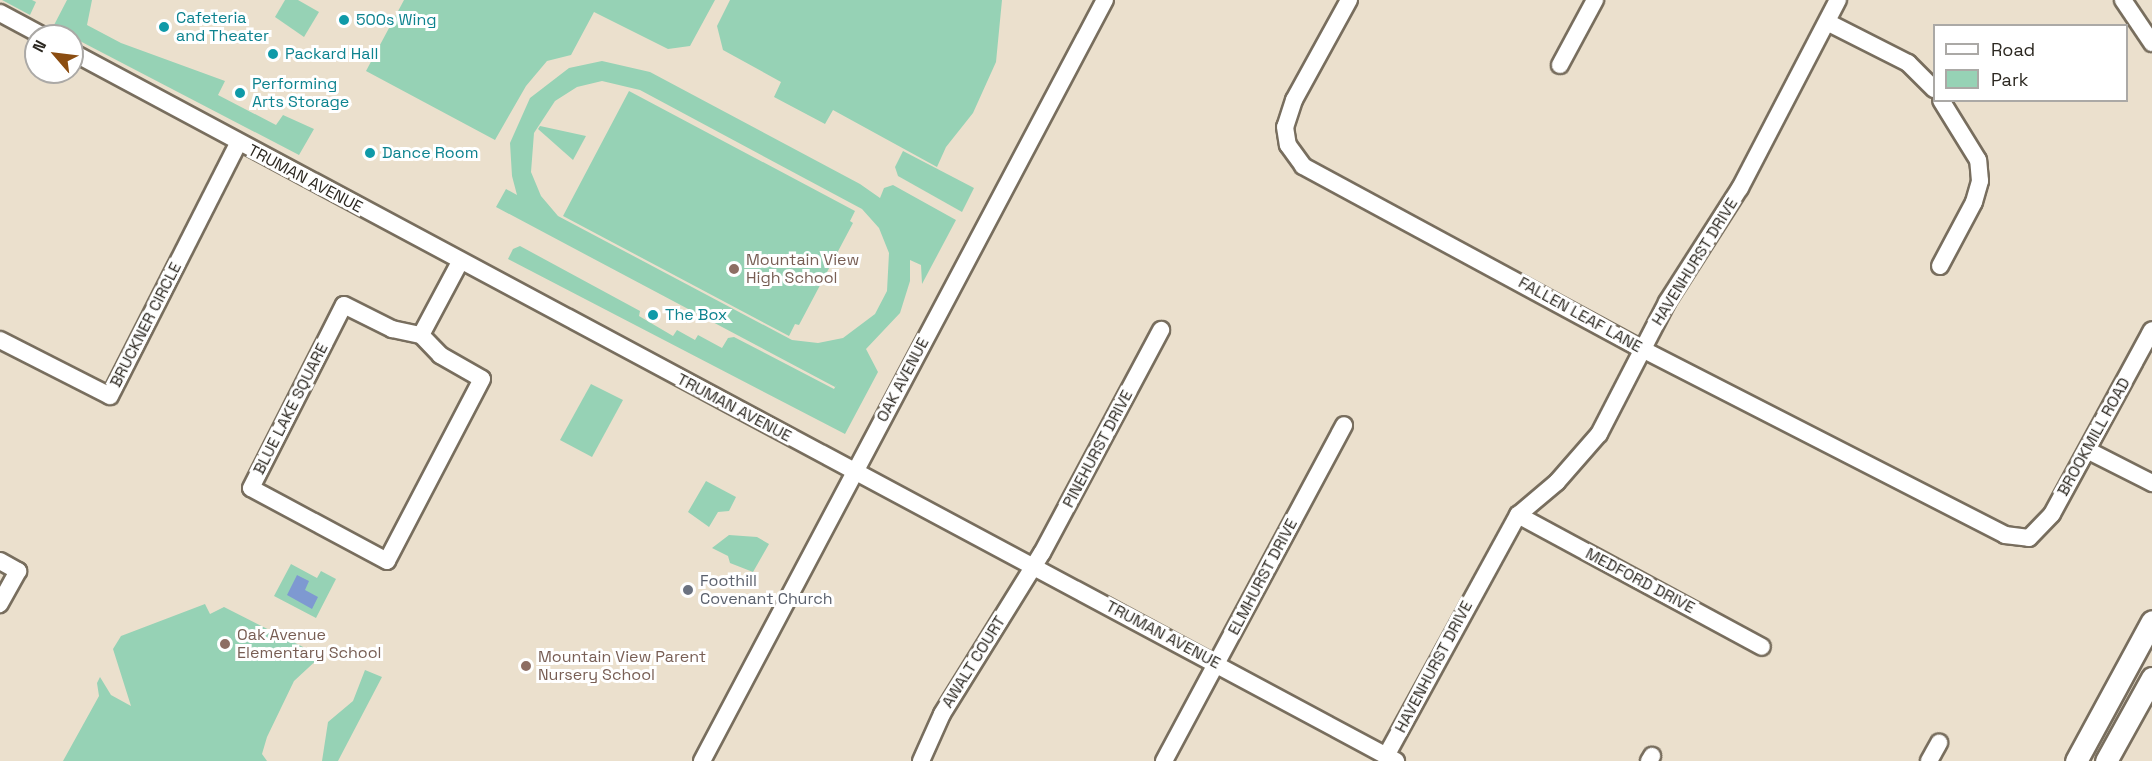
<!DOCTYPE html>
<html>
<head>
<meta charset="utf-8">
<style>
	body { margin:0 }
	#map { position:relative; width:2152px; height:761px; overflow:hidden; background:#ebe0cd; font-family:"Space Grotesk",sans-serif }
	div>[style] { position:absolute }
	.green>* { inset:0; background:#96d2b5 }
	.water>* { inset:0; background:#7e99d1 }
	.roads { filter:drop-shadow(2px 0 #786e5e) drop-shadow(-2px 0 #786e5e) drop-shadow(0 2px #786e5e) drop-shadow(0 -2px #786e5e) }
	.minor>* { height:16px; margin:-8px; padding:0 8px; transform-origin:8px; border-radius:8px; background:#fff }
	.major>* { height:21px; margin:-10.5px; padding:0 10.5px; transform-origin:10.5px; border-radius:10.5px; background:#fff }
	.dots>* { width:16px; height:16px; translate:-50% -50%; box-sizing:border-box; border:3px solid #fff; border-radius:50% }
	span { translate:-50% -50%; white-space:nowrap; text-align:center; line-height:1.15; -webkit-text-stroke:6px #fff; paint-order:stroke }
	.culture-label { font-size:16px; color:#0d838f }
	.left { translate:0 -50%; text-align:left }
	.street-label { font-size:16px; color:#2c2821 }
	.education-label { font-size:16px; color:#785e54 }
	.worship-label { font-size:16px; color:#5b616d }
	.legend { position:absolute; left:1933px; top:24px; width:195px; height:78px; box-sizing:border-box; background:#fff; border:2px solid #aba9a6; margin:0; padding:8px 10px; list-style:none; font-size:18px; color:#2c2821 }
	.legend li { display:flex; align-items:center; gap:12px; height:30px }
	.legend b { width:30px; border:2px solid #aba9a6 }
	.north { position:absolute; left:24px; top:24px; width:60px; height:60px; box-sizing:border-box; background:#fff; border:2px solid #aba9a6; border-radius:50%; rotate:298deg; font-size:16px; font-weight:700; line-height:24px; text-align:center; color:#2c2821 }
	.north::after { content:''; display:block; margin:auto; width:21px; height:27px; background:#8b4d11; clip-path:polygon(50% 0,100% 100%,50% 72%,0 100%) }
</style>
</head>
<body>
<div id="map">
	<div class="green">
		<i style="clip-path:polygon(2px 0,32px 0,36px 2px,30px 15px)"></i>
		<i style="clip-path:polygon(67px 0,92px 0,87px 25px,121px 43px,225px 81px,218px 95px,276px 125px,283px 115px,314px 129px,299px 155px,53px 27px)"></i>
		<i style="clip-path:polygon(285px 0,298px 0,319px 12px,304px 37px,275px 17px)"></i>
		<i style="clip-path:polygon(404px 0,715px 0,690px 46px,668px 49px,594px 12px,571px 55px,547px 61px,526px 86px,495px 140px,366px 71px)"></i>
		<i style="clip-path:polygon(730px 0,1002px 0,996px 62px,973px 113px,946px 147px,937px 167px,833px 110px,825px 124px,774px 97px,781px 82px,723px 50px,717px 26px)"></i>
		<i style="clip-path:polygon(evenodd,602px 61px,650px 72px,860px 184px,880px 198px,884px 188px,893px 185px,956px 220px,922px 284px,921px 265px,910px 260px,910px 281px,900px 313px,866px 349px,878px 372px,845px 434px,508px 259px,513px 249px,520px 246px,640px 311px,639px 316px,673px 336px,677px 330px,695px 340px,698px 335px,722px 348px,728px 338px,734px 337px,834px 389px,839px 380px,835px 387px,496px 207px,506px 189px,517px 195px,512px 176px,510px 143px,530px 98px,569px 68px,602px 61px,602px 81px,640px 90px,862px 209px,879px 228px,889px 253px,887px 291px,875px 314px,843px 338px,818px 343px,792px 340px,558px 216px,541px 196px,531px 172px,534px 133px,555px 101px,577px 87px,602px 81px)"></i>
		<i style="clip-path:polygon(629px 91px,855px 211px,850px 221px,853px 223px,799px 325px,795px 324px,789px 336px,563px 216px)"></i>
		<i style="clip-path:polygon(540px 126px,586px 136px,573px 160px,538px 129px)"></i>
		<i style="clip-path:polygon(903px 151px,974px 188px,962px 212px,898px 176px,895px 167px)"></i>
		<i style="clip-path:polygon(591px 384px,623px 400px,592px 457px,560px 440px)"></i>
		<i style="clip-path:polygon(706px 481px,736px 497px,729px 511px,718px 512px,709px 527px,688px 512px)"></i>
		<i style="clip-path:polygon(729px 535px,757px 537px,769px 544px,753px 572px,730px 563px,728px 556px,712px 548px)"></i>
		<i style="clip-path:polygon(291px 564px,317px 578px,321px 571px,336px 579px,316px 618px,274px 596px)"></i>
		<i style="clip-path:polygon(205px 604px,210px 614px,224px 607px,321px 656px,294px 681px,267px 737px,262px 754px,267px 761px,63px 761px,99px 696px,97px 683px,100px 677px,111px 695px,131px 706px,113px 649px,121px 636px)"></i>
		<i style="clip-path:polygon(365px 670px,382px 677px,338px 761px,322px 761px,328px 722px,353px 701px)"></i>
	</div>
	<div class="water">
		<i style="clip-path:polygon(297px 575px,309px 581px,305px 590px,318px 597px,312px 609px,287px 595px)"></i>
	</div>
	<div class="roads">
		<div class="minor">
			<i style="left:1349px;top:0;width:114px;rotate:118.8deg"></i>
			<i style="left:1294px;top:100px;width:28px;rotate:108deg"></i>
			<i style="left:1285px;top:127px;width:18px;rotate:81deg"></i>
			<i style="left:1288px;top:145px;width:26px;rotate:54deg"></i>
			<i style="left:1303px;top:166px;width:385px;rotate:28.4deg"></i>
			<i style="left:1642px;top:349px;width:408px;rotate:27.1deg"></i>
			<i style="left:2005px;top:535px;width:24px;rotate:7deg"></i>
			<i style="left:2029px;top:538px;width:33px;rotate:-46deg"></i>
			<i style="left:2052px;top:514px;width:209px;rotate:-61.5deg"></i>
			<i style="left:2123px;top:0;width:52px;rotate:56deg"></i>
			<i style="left:0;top:13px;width:49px;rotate:28.1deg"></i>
			<i style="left:1827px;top:22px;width:91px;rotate:26.8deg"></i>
			<i style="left:1908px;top:63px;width:37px;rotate:45deg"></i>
			<i style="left:72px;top:52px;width:1502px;rotate:28.17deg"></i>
			<i style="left:1560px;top:65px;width:74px;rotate:-61.7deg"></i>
			<i style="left:1940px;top:266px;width:72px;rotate:-62deg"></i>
			<i style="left:1974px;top:202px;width:22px;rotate:-74deg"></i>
			<i style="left:1980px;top:181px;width:21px;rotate:-95deg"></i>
			<i style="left:1978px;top:160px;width:70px;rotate:-121.7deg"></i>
			<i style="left:344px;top:305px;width:54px;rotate:26.6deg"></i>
			<i style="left:392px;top:329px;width:30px;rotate:12deg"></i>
			<i style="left:421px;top:335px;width:28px;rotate:46deg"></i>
			<i style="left:440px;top:355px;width:48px;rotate:29.7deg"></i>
			<i style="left:482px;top:379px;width:205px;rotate:117.6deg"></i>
			<i style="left:387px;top:561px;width:154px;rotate:-151.8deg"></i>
			<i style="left:251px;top:488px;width:205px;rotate:-63.1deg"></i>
			<i style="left:421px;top:335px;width:83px;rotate:-61.9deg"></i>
			<i style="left:0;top:340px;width:123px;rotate:27deg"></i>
			<i style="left:110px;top:396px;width:283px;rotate:-63.1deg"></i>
			<i style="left:2089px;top:451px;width:71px;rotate:26.9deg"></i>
			<i style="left:1518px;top:515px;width:277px;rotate:28.4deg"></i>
			<i style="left:0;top:561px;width:21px;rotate:29deg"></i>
			<i style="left:18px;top:571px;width:38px;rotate:119deg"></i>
			<i style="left:1386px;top:756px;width:275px;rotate:-61.3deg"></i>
			<i style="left:1518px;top:515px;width:51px;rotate:-40.2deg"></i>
			<i style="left:1557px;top:482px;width:64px;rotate:-48.8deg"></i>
			<i style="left:1599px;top:434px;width:148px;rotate:-62.7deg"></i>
			<i style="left:1667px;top:302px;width:135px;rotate:-57.4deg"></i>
			<i style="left:1740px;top:188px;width:212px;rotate:-62.5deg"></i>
			<i style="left:702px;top:761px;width:861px;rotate:-62.1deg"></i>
			<i style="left:921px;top:761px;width:51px;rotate:-65.9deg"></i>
			<i style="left:942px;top:714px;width:190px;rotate:-58.2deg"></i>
			<i style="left:1042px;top:553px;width:253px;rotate:-61.9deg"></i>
			<i style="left:1164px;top:761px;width:381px;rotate:-61.8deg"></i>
			<i style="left:1649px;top:761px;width:6px;rotate:-59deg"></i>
			<i style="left:1929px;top:761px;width:21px;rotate:-61deg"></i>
		</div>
		<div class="major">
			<i style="left:2076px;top:761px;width:159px;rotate:-61.5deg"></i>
			<i style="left:2106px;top:761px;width:95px;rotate:-61deg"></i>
		</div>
	</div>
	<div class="dots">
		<i style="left:344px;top:20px;background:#0f9aa8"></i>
		<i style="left:164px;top:27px;background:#0f9aa8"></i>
		<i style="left:273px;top:54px;background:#0f9aa8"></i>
		<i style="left:240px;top:93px;background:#0f9aa8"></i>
		<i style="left:370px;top:153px;background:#0f9aa8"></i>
		<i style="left:734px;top:269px;background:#8d6e63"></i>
		<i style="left:653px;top:315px;background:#0f9aa8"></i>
		<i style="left:688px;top:590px;background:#6b7280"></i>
		<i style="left:225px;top:644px;background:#8d6e63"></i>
		<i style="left:526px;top:666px;background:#8d6e63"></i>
	</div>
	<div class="culture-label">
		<span class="left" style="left:176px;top:27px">Cafeteria<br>and Theater</span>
		<span class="left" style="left:356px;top:20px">500s Wing</span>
		<span class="left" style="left:285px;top:54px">Packard Hall</span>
		<span class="left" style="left:252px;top:93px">Performing<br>Arts Storage</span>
		<span class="left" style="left:382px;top:153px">Dance Room</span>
		<span class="left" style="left:665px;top:315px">The Box</span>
	</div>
	<div class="street-label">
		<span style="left:305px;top:179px;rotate:28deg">TRUMAN AVENUE</span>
		<span style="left:1695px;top:262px;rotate:-58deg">HAVENHURST DRIVE</span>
		<span style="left:1580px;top:315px;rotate:29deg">FALLEN LEAF LANE</span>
		<span style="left:146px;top:325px;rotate:-63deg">BRUCKNER CIRCLE</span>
		<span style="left:903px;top:380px;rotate:-62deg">OAK AVENUE</span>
		<span style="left:734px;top:408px;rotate:28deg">TRUMAN AVENUE</span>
		<span style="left:291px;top:409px;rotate:-63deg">BLUE LAKE SQUARE</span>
		<span style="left:2094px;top:437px;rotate:-61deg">BROOKMILL ROAD</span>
		<span style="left:1098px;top:449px;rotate:-62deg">PINEHURST DRIVE</span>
		<span style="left:1263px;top:577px;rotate:-62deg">ELMHURST DRIVE</span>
		<span style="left:1640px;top:581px;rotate:28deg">MEDFORD DRIVE</span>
		<span style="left:1163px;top:635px;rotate:28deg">TRUMAN AVENUE</span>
		<span style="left:974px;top:662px;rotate:-58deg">AWALT COURT</span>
		<span style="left:1434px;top:667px;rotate:-62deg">HAVENHURST DRIVE</span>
	</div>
	<div class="education-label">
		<span class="left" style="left:746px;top:269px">Mountain View<br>High School</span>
		<span class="left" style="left:237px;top:644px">Oak Avenue<br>Elementary School</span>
		<span class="left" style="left:538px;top:666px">Mountain View Parent<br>Nursery School</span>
	</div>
	<div class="worship-label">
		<span class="left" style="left:700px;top:590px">Foothill<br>Covenant Church</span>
	</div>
	<ul class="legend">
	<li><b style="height:8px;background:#fff"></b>Road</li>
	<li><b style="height:16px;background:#96d2b5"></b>Park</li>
	</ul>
	<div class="north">N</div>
</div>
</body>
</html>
